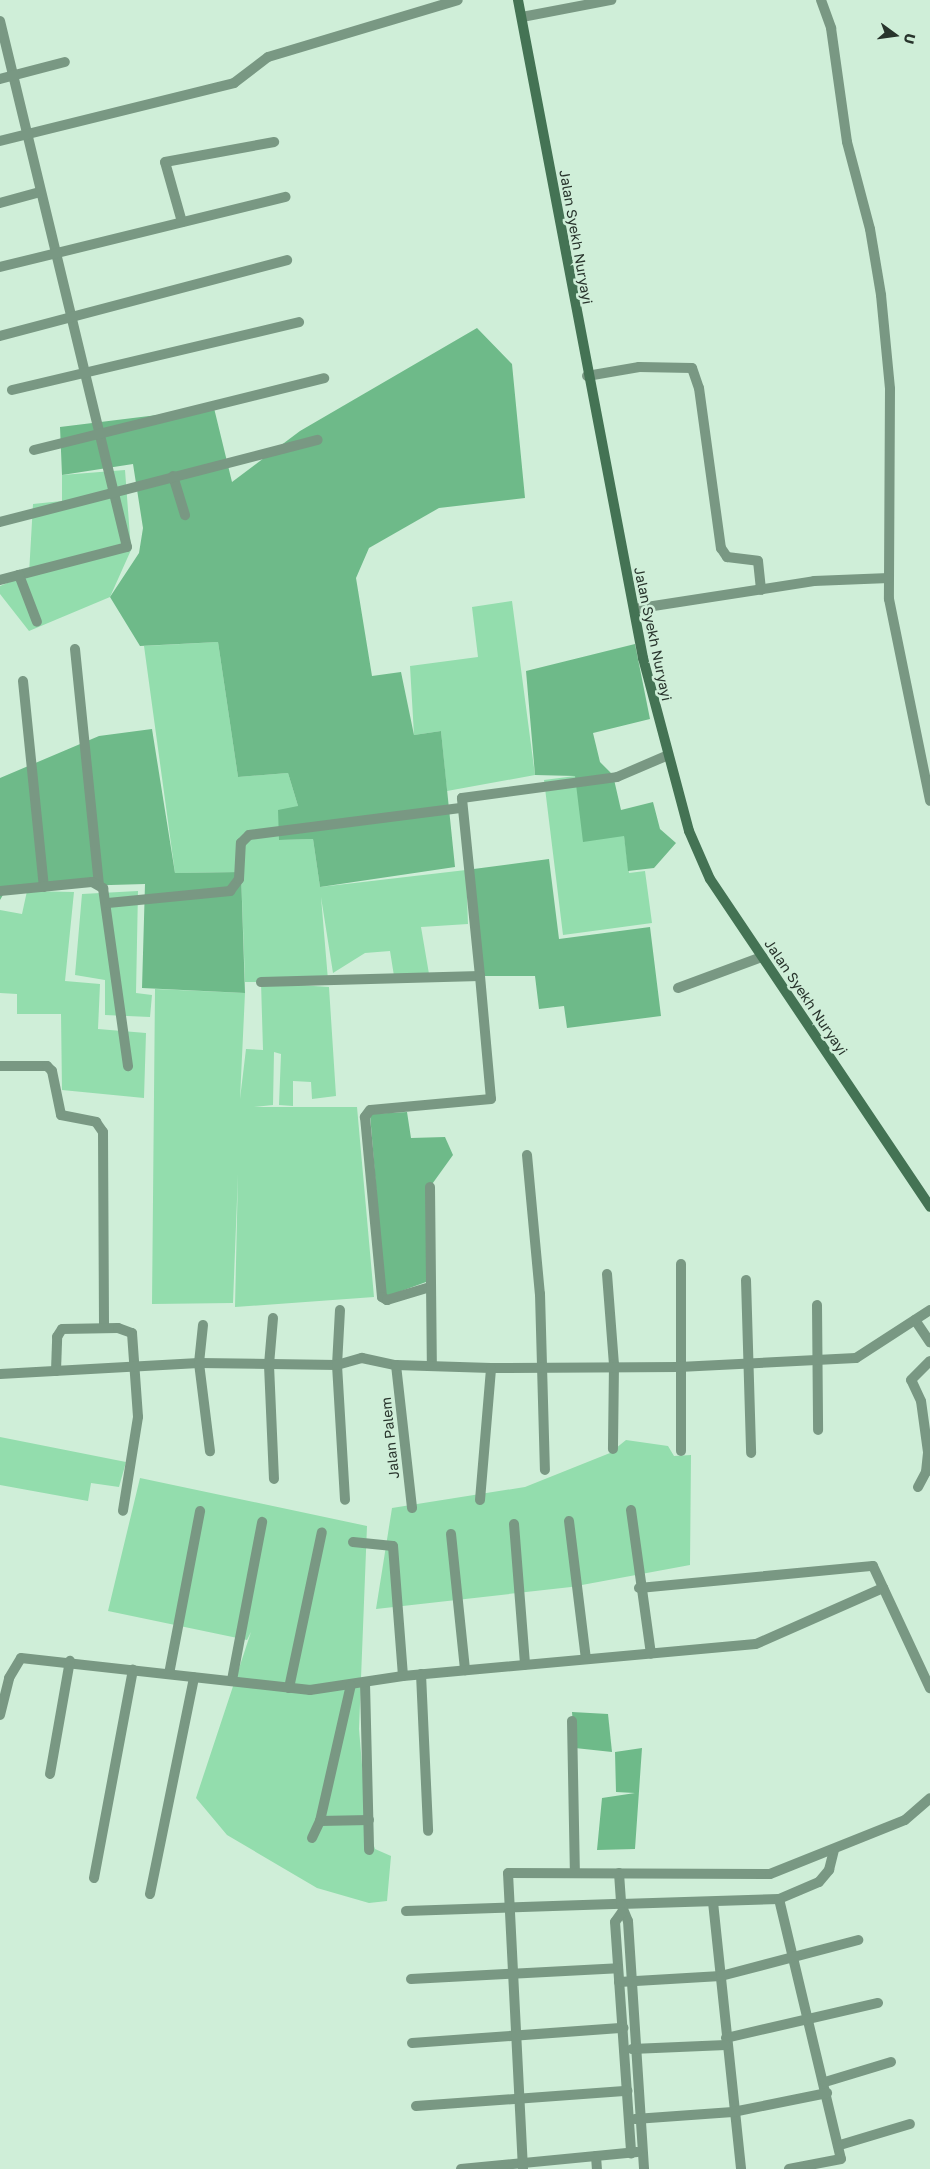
<!DOCTYPE html>
<html>
<head>
<meta charset="utf-8">
<style>
	body { margin:0 }
	#map { position:relative; width:930px; height:2169px; overflow:hidden; background:#cfeed8; font-family:"Golos Text",sans-serif }
	div>[style] { position:absolute }
	.green>* { inset:0; background:#93ddad }
	.forest>* { inset:0; background:#6eba89 }
	.minor>* { height:10px; margin:-5px; padding:0 5px; transform-origin:5px; border-radius:5px; background:#799883 }
	.secondary>* { height:10px; margin:-5px; padding:0 5px; transform-origin:5px; border-radius:5px; background:#447354 }
	span { translate:-50% -50%; white-space:nowrap; text-align:center; line-height:1.15; -webkit-text-stroke:5px #cfeed8; paint-order:stroke }
	.street-label { font-size:14px; color:#28342c }
	.north { position:absolute; left:870px; top:10px; width:50px; height:50px; -webkit-text-stroke:4px #cfeed8; paint-order:stroke; rotate:104deg; font-size:14px; font-weight:700; line-height:20px; text-align:center; color:#28342c }
	.north::after { content:''; display:block; margin:auto; width:18px; height:22px; background:#28342c; clip-path:polygon(50% 0,100% 100%,50% 72%,0 100%) }
</style>
</head>
<body>
<div id="map">
	<div class="green">
		<i style="clip-path:polygon(125px 470px,131px 550px,110px 597px,29px 631px,0 594px,0 586px,29px 574px,33px 504px,62px 501px,62px 475px)"></i>
		<i style="clip-path:polygon(512px 601px,535px 775px,447px 791px,441px 731px,414px 735px,410px 666px,478px 657px,472px 607px)"></i>
		<i style="clip-path:polygon(218px 642px,238px 777px,288px 773px,298px 806px,279px 840px,313px 839px,320px 887px,466px 870px,468px 924px,421px 927px,429px 974px,394px 976px,390px 951px,365px 953px,333px 973px,321px 897px,328px 980px,267px 983px,329px 987px,336px 1096px,312px 1099px,311px 1082px,293px 1081px,293px 1106px,279px 1105px,281px 1054px,274px 1052px,273px 1105px,254px 1107px,357px 1107px,374px 1297px,235px 1307px,238px 1174px,233px 1303px,152px 1304px,155px 989px,245px 993px,240px 1099px,246px 1049px,263px 1050px,261px 982px,245px 982px,241px 872px,175px 873px,144px 646px)"></i>
		<i style="clip-path:polygon(575px 776px,624px 836px,629px 873px,645px 871px,652px 923px,563px 935px,544px 780px)"></i>
		<i style="clip-path:polygon(27px 891px,74px 892px,65px 981px,100px 984px,98px 1029px,146px 1033px,144px 1098px,62px 1090px,61px 1014px,17px 1014px,17px 994px,0 993px,0 910px,22px 914px)"></i>
		<i style="clip-path:polygon(138px 891px,136px 993px,152px 995px,150px 1017px,105px 1015px,105px 980px,75px 975px,82px 894px)"></i>
		<i style="clip-path:polygon(0 1437px,126px 1462px,119px 1487px,91px 1483px,88px 1501px,0 1485px)"></i>
		<i style="clip-path:polygon(626px 1440px,668px 1446px,674px 1456px,691px 1455px,690px 1565px,571px 1587px,376px 1609px,392px 1508px,525px 1487px,610px 1453px)"></i>
		<i style="clip-path:polygon(140px 1478px,367px 1526px,359px 1729px,367px 1825px,375px 1849px,391px 1856px,387px 1901px,369px 1903px,317px 1888px,227px 1835px,196px 1798px,251px 1632px,247px 1640px,108px 1611px)"></i>
	</div>
	<div class="forest">
		<i style="clip-path:polygon(477px 328px,512px 364px,525px 498px,439px 508px,369px 548px,356px 578px,372px 676px,401px 672px,414px 735px,441px 731px,455px 867px,320px 887px,313px 839px,279px 840px,278px 810px,298px 806px,288px 773px,238px 777px,218px 642px,140px 646px,110px 597px,139px 553px,143px 528px,133px 464px,62px 475px,60px 427px,214px 408px,232px 482px,300px 431px)"></i>
		<i style="clip-path:polygon(635px 644px,650px 719px,593px 733px,600px 762px,613px 775px,621px 810px,653px 802px,660px 829px,676px 843px,654px 868px,628px 871px,624px 836px,583px 842px,575px 776px,535px 775px,526px 671px)"></i>
		<i style="clip-path:polygon(152px 729px,175px 873px,241px 872px,245px 993px,142px 988px,145px 884px,7px 888px,0 900px,0 778px,99px 736px)"></i>
		<i style="clip-path:polygon(549px 859px,559px 939px,650px 927px,661px 1016px,567px 1028px,564px 1006px,539px 1009px,535px 976px,480px 976px,466px 870px)"></i>
		<i style="clip-path:polygon(407px 1112px,411px 1138px,445px 1137px,453px 1155px,430px 1187px,426px 1282px,385px 1297px,370px 1114px)"></i>
		<i style="clip-path:polygon(572px 1712px,608px 1714px,612px 1752px,575px 1748px)"></i>
		<i style="clip-path:polygon(642px 1748px,635px 1849px,597px 1850px,602px 1798px,635px 1793px,616px 1792px,615px 1752px)"></i>
	</div>
	<div class="minor">
		<i style="left:821px;top:0;width:30px;rotate:70deg"></i>
		<i style="left:831px;top:28px;width:115px;rotate:82deg"></i>
		<i style="left:847px;top:142px;width:90px;rotate:75.2deg"></i>
		<i style="left:870px;top:229px;width:67px;rotate:80.5deg"></i>
		<i style="left:881px;top:295px;width:94px;rotate:84.5deg"></i>
		<i style="left:890px;top:389px;width:210px;rotate:90.3deg"></i>
		<i style="left:889px;top:599px;width:206px;rotate:78.5deg"></i>
		<i style="left:522px;top:17px;width:91px;rotate:-10.8deg"></i>
		<i style="left:0;top:21px;width:541px;rotate:76.43deg"></i>
		<i style="left:127px;top:547px;width:112px;rotate:165.5deg"></i>
		<i style="left:19px;top:575px;width:50px;rotate:69deg"></i>
		<i style="left:0;top:79px;width:67px;rotate:-14.7deg"></i>
		<i style="left:0;top:141px;width:241px;rotate:-13.9deg"></i>
		<i style="left:234px;top:83px;width:43px;rotate:-37.4deg"></i>
		<i style="left:268px;top:57px;width:198px;rotate:-16.7deg"></i>
		<i style="left:0;top:203px;width:41px;rotate:-15.4deg"></i>
		<i style="left:182px;top:222px;width:62px;rotate:-105.8deg"></i>
		<i style="left:165px;top:162px;width:111px;rotate:-10.4deg"></i>
		<i style="left:0;top:267px;width:294px;rotate:-13.8deg"></i>
		<i style="left:0;top:336px;width:297px;rotate:-14.8deg"></i>
		<i style="left:587px;top:376px;width:53px;rotate:-9.8deg"></i>
		<i style="left:639px;top:367px;width:53px;rotate:1.1deg"></i>
		<i style="left:692px;top:368px;width:21px;rotate:71deg"></i>
		<i style="left:699px;top:388px;width:162px;rotate:82.2deg"></i>
		<i style="left:721px;top:548px;width:11px;rotate:56deg"></i>
		<i style="left:727px;top:557px;width:31px;rotate:7deg"></i>
		<i style="left:758px;top:561px;width:29px;rotate:84deg"></i>
		<i style="left:12px;top:390px;width:295px;rotate:-13.3deg"></i>
		<i style="left:34px;top:450px;width:299px;rotate:-13.9deg"></i>
		<i style="left:173px;top:476px;width:41px;rotate:72.9deg"></i>
		<i style="left:0;top:522px;width:328px;rotate:-14.5deg"></i>
		<i style="left:0;top:580px;width:20px;rotate:-15deg"></i>
		<i style="left:634px;top:609px;width:182px;rotate:-8.8deg"></i>
		<i style="left:814px;top:581px;width:75px;rotate:-2.3deg"></i>
		<i style="left:75px;top:649px;width:236px;rotate:84.2deg"></i>
		<i style="left:23px;top:681px;width:207px;rotate:84.2deg"></i>
		<i style="left:0;top:891px;width:92px;rotate:-5.6deg"></i>
		<i style="left:92px;top:882px;width:13px;rotate:29deg"></i>
		<i style="left:103px;top:888px;width:180px;rotate:82deg"></i>
		<i style="left:108px;top:903px;width:123px;rotate:-5.6deg"></i>
		<i style="left:230px;top:891px;width:15px;rotate:-53deg"></i>
		<i style="left:239px;top:879px;width:36px;rotate:-87deg"></i>
		<i style="left:241px;top:843px;width:11px;rotate:-45deg"></i>
		<i style="left:249px;top:835px;width:213px;rotate:-7.3deg"></i>
		<i style="left:480px;top:976px;width:179px;rotate:-95.8deg"></i>
		<i style="left:462px;top:798px;width:156px;rotate:-7.7deg"></i>
		<i style="left:617px;top:777px;width:53px;rotate:-23.2deg"></i>
		<i style="left:261px;top:982px;width:219px;rotate:-1.6deg"></i>
		<i style="left:480px;top:976px;width:123px;rotate:84.9deg"></i>
		<i style="left:491px;top:1099px;width:121px;rotate:174.8deg"></i>
		<i style="left:370px;top:1110px;width:9px;rotate:126deg"></i>
		<i style="left:365px;top:1117px;width:181px;rotate:84.6deg"></i>
		<i style="left:382px;top:1297px;width:6px;rotate:31deg"></i>
		<i style="left:387px;top:1300px;width:45px;rotate:-16.8deg"></i>
		<i style="left:678px;top:988px;width:90px;rotate:-20.3deg"></i>
		<i style="left:0;top:1066px;width:47px"></i>
		<i style="left:47px;top:1066px;width:7px;rotate:45deg"></i>
		<i style="left:52px;top:1071px;width:45px;rotate:78.4deg"></i>
		<i style="left:61px;top:1115px;width:36px;rotate:11deg"></i>
		<i style="left:96px;top:1122px;width:12px;rotate:55deg"></i>
		<i style="left:103px;top:1132px;width:196px;rotate:89.7deg"></i>
		<i style="left:527px;top:1155px;width:140px;rotate:84.7deg"></i>
		<i style="left:540px;top:1294px;width:176px;rotate:88.4deg"></i>
		<i style="left:430px;top:1187px;width:179px;rotate:89.4deg"></i>
		<i style="left:681px;top:1264px;width:187px;rotate:90deg"></i>
		<i style="left:607px;top:1274px;width:90px;rotate:85.6deg"></i>
		<i style="left:614px;top:1364px;width:85px;rotate:90.7deg"></i>
		<i style="left:746px;top:1280px;width:173px;rotate:88.3deg"></i>
		<i style="left:817px;top:1305px;width:125px;rotate:89.5deg"></i>
		<i style="left:340px;top:1310px;width:55px;rotate:93.1deg"></i>
		<i style="left:337px;top:1365px;width:135px;rotate:86.6deg"></i>
		<i style="left:273px;top:1318px;width:47px;rotate:94.9deg"></i>
		<i style="left:269px;top:1365px;width:114px;rotate:87.5deg"></i>
		<i style="left:915px;top:1320px;width:27px;rotate:56deg"></i>
		<i style="left:203px;top:1325px;width:38px;rotate:96deg"></i>
		<i style="left:199px;top:1363px;width:89px;rotate:82.9deg"></i>
		<i style="left:396px;top:1365px;width:144px;rotate:83.6deg"></i>
		<i style="left:56px;top:1371px;width:34px;rotate:-88deg"></i>
		<i style="left:57px;top:1337px;width:9px;rotate:-58deg"></i>
		<i style="left:62px;top:1329px;width:56px;rotate:-1deg"></i>
		<i style="left:118px;top:1328px;width:15px;rotate:20deg"></i>
		<i style="left:132px;top:1333px;width:84px;rotate:85.9deg"></i>
		<i style="left:138px;top:1417px;width:95px;rotate:99.1deg"></i>
		<i style="left:0;top:1374px;width:199px;rotate:-3.2deg"></i>
		<i style="left:199px;top:1363px;width:138px;rotate:0.8deg"></i>
		<i style="left:337px;top:1365px;width:26px;rotate:-16deg"></i>
		<i style="left:362px;top:1358px;width:35px;rotate:12deg"></i>
		<i style="left:396px;top:1365px;width:95px;rotate:1.8deg"></i>
		<i style="left:491px;top:1368px;width:188px;rotate:-0.3deg"></i>
		<i style="left:679px;top:1367px;width:177px;rotate:-2.9deg"></i>
		<i style="left:856px;top:1358px;width:88px;rotate:-33deg"></i>
		<i style="left:918px;top:1487px;width:17px;rotate:-62deg"></i>
		<i style="left:926px;top:1472px;width:20px;rotate:-84deg"></i>
		<i style="left:928px;top:1452px;width:51px;rotate:-97.8deg"></i>
		<i style="left:921px;top:1401px;width:23px;rotate:-115deg"></i>
		<i style="left:911px;top:1380px;width:27px;rotate:-45deg"></i>
		<i style="left:480px;top:1500px;width:132px;rotate:-85.2deg"></i>
		<i style="left:631px;top:1510px;width:145px;rotate:82.1deg"></i>
		<i style="left:569px;top:1521px;width:139px;rotate:83deg"></i>
		<i style="left:514px;top:1524px;width:141px;rotate:85.5deg"></i>
		<i style="left:451px;top:1534px;width:137px;rotate:84.1deg"></i>
		<i style="left:353px;top:1542px;width:40px;rotate:5.7deg"></i>
		<i style="left:393px;top:1546px;width:130px;rotate:85.6deg"></i>
		<i style="left:639px;top:1588px;width:235px;rotate:-5.4deg"></i>
		<i style="left:873px;top:1566px;width:135px;rotate:65deg"></i>
		<i style="left:169px;top:1674px;width:166px;rotate:-79.2deg"></i>
		<i style="left:421px;top:1674px;width:157px;rotate:87.4deg"></i>
		<i style="left:232px;top:1680px;width:161px;rotate:-79.2deg"></i>
		<i style="left:365px;top:1683px;width:167px;rotate:88.6deg"></i>
		<i style="left:289px;top:1688px;width:159px;rotate:-78.1deg"></i>
		<i style="left:0;top:1715px;width:38px;rotate:-76deg"></i>
		<i style="left:9px;top:1678px;width:23px;rotate:-59deg"></i>
		<i style="left:21px;top:1658px;width:291px;rotate:6.3deg"></i>
		<i style="left:310px;top:1690px;width:94px;rotate:-8.6deg"></i>
		<i style="left:403px;top:1676px;width:354px;rotate:-5.2deg"></i>
		<i style="left:756px;top:1644px;width:139px;rotate:-23.8deg"></i>
		<i style="left:572px;top:1721px;width:151px;rotate:88.9deg"></i>
		<i style="left:50px;top:1774px;width:115px;rotate:-80deg"></i>
		<i style="left:320px;top:1821px;width:49px;rotate:-1.2deg"></i>
		<i style="left:312px;top:1838px;width:19px;rotate:-65deg"></i>
		<i style="left:320px;top:1821px;width:139px;rotate:-77.2deg"></i>
		<i style="left:619px;top:1873px;width:31px;rotate:86deg"></i>
		<i style="left:621px;top:1904px;width:158px;rotate:-1.8deg"></i>
		<i style="left:779px;top:1899px;width:43px;rotate:-23deg"></i>
		<i style="left:819px;top:1882px;width:16px;rotate:-50deg"></i>
		<i style="left:829px;top:1870px;width:21px;rotate:-76deg"></i>
		<i style="left:94px;top:1878px;width:212px;rotate:-79.4deg"></i>
		<i style="left:150px;top:1894px;width:221px;rotate:-78.5deg"></i>
		<i style="left:779px;top:1899px;width:267px;rotate:76.6deg"></i>
		<i style="left:841px;top:2159px;width:53px;rotate:169.1deg"></i>
		<i style="left:713px;top:1902px;width:268px;rotate:84deg"></i>
		<i style="left:406px;top:1911px;width:215px;rotate:-1.9deg"></i>
		<i style="left:621px;top:1904px;width:18px;rotate:68deg"></i>
		<i style="left:628px;top:1921px;width:249px;rotate:86.3deg"></i>
		<i style="left:622px;top:1912px;width:12px;rotate:125deg"></i>
		<i style="left:615px;top:1922px;width:232px;rotate:86deg"></i>
		<i style="left:411px;top:1979px;width:207px;rotate:-3deg"></i>
		<i style="left:619px;top:1982px;width:102px;rotate:-3.4deg"></i>
		<i style="left:721px;top:1976px;width:142px;rotate:-14.7deg"></i>
		<i style="left:726px;top:2038px;width:156px;rotate:-13deg"></i>
		<i style="left:412px;top:2043px;width:212px;rotate:-4.1deg"></i>
		<i style="left:632px;top:2049px;width:94px;rotate:-2.4deg"></i>
		<i style="left:825px;top:2082px;width:69px;rotate:-16.9deg"></i>
		<i style="left:416px;top:2106px;width:212px;rotate:-4.1deg"></i>
		<i style="left:635px;top:2119px;width:98px;rotate:-4.1deg"></i>
		<i style="left:733px;top:2112px;width:96px;rotate:-11.4deg"></i>
		<i style="left:840px;top:2145px;width:73px;rotate:-16.7deg"></i>
		<i style="left:596px;top:2156px;width:13px;rotate:86deg"></i>
		<i style="left:461px;top:2169px;width:177px;rotate:-5.5deg"></i>
		<i style="left:523px;top:2169px;width:296px;rotate:-92.9deg"></i>
		<i style="left:508px;top:1873px;width:262px;rotate:0.2deg"></i>
		<i style="left:770px;top:1874px;width:145px;rotate:-21.8deg"></i>
		<i style="left:905px;top:1820px;width:33px;rotate:-41deg"></i>
	</div>
	<div class="secondary">
		<i style="left:518px;top:0;width:670px;rotate:79.24deg"></i>
		<i style="left:643px;top:658px;width:179px;rotate:75.1deg"></i>
		<i style="left:689px;top:831px;width:52px;rotate:66.4deg"></i>
		<i style="left:710px;top:879px;width:395px;rotate:56.1deg"></i>
	</div>
	<div class="street-label">
		<span style="left:576px;top:237px;rotate:80deg">Jalan Syekh Nuryayi</span>
		<span style="left:653px;top:634px;rotate:78deg">Jalan Syekh Nuryayi</span>
		<span style="left:806px;top:997px;rotate:56deg">Jalan Syekh Nuryayi</span>
		<span style="left:390px;top:1438px;rotate:-96deg">Jalan Palem</span>
	</div>
	<div class="north">U</div>
</div>
</body>
</html>
